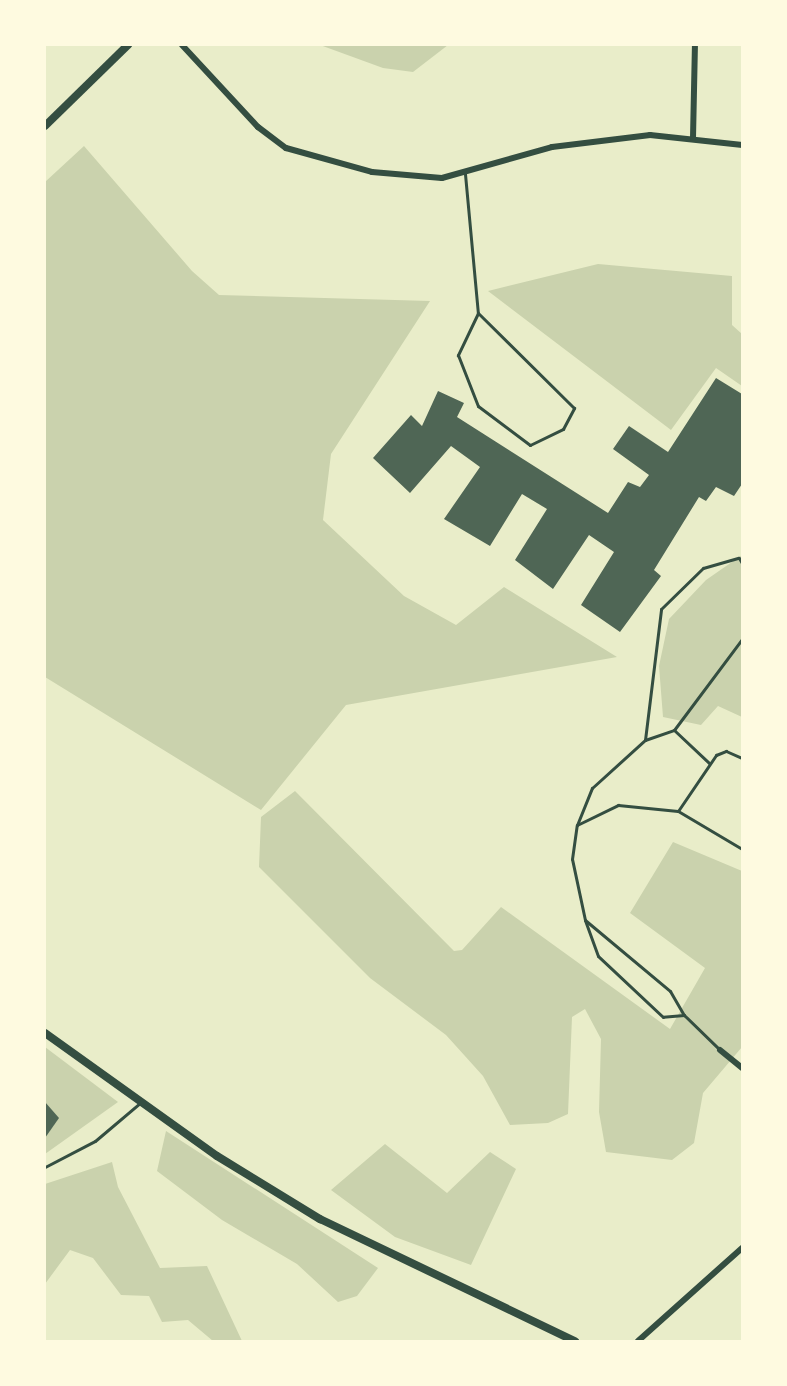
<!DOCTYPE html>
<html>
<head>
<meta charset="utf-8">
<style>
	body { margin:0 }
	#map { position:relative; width:787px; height:1386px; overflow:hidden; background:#e9edc9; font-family:"Golos Text",sans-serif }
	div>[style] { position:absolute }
	.green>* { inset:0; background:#cad2ad }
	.building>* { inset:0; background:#4f6655 }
	.service>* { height:3px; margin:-1.5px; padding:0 1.5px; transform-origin:1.5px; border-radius:1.5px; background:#344e41 }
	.minor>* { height:6px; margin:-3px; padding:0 3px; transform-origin:3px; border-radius:3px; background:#344e41 }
	.tertiary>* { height:8px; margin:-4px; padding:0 4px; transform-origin:4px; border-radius:4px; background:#344e41 }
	span { translate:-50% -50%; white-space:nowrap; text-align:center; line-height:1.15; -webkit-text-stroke:6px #fefae0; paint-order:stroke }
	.frame { position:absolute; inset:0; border:46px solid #fefae0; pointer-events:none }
</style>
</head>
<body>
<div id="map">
	<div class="green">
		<i style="clip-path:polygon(320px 45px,448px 45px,413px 72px,383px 68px)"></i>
		<i style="clip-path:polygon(84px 146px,192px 271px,219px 295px,430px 301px,331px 454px,323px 520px,404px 596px,456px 625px,504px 587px,617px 657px,346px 705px,261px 810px,45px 677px,45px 182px)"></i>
		<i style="clip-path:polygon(598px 264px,732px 276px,732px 325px,742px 334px,742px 386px,716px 368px,671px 430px,488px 291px)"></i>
		<i style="clip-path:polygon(742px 555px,742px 717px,718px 706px,701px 725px,663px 717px,659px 666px,669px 619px,706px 580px)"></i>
		<i style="clip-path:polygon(295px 791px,454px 951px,462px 950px,501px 907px,670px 1029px,705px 968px,630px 913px,673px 842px,742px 871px,742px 1047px,703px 1093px,694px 1143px,672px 1160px,606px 1152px,599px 1112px,601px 1039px,585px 1009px,572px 1017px,568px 1114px,548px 1123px,510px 1125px,483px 1076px,446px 1035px,370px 978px,259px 867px,261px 817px)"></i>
		<i style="clip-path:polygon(45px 1047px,118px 1102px,45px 1154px)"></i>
		<i style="clip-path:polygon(166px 1131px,378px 1268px,357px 1296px,338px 1302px,297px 1264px,222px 1220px,157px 1171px)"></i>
		<i style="clip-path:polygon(385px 1144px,447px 1193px,490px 1152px,516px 1169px,471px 1265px,395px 1237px,331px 1190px)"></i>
		<i style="clip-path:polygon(112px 1162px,118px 1187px,160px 1268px,207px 1266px,242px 1341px,213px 1341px,188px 1320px,162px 1322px,149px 1296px,121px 1295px,93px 1258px,70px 1250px,45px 1284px,45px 1184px)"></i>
	</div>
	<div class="building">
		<i style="clip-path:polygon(716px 378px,742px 394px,742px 484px,734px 496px,716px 487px,706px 501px,699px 497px,654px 570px,661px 576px,620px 632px,581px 605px,614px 552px,589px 535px,553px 589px,515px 560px,547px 509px,522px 494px,490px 546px,444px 519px,480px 467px,451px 446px,410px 493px,373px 458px,411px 415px,422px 426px,438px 391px,464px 403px,457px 417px,608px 513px,628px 482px,640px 487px,649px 475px,613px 449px,629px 426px,668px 452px)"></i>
		<i style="clip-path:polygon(45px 1102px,59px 1118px,45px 1138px)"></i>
	</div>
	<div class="service">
		<i style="left:465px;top:174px;width:140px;rotate:84.7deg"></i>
		<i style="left:478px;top:313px;width:47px;rotate:115.5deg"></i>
		<i style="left:458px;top:355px;width:55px;rotate:68.6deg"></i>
		<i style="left:478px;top:406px;width:65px;rotate:36.9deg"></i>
		<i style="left:530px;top:445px;width:37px;rotate:-26deg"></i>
		<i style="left:563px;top:429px;width:24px;rotate:-62deg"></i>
		<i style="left:574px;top:408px;width:135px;rotate:-135.3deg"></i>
		<i style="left:674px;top:730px;width:48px;rotate:43.3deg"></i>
		<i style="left:645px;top:740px;width:132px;rotate:-83deg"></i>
		<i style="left:661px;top:609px;width:59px;rotate:-44.3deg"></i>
		<i style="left:703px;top:568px;width:37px;rotate:-16deg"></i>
		<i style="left:739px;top:558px;width:6px;rotate:59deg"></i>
		<i style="left:678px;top:811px;width:68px;rotate:-55.8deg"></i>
		<i style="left:716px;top:755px;width:11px;rotate:-22deg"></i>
		<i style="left:726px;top:751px;width:17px;rotate:24deg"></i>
		<i style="left:577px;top:825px;width:46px;rotate:-26deg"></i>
		<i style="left:618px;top:805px;width:60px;rotate:5.7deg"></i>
		<i style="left:678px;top:811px;width:74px;rotate:30.7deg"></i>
		<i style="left:585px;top:920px;width:62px;rotate:-102deg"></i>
		<i style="left:572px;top:859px;width:34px;rotate:-82deg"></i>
		<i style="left:577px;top:825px;width:40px;rotate:-68deg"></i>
		<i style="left:592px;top:788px;width:72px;rotate:-42.2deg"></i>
		<i style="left:645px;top:740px;width:31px;rotate:-19deg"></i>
		<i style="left:674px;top:730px;width:114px;rotate:-53.2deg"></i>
		<i style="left:684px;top:1015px;width:21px;rotate:175deg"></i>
		<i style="left:663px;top:1017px;width:89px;rotate:-136.8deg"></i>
		<i style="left:598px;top:956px;width:38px;rotate:-110deg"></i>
		<i style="left:585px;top:920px;width:111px;rotate:39.9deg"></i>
		<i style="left:670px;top:991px;width:28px;rotate:60deg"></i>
		<i style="left:684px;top:1015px;width:49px;rotate:44.2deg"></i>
		<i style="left:45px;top:1167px;width:56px;rotate:-27.5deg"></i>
		<i style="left:95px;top:1141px;width:59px;rotate:-40.2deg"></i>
	</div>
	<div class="minor">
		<i style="left:182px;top:45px;width:112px;rotate:47.2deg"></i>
		<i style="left:258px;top:127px;width:35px;rotate:37deg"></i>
		<i style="left:286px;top:148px;width:89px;rotate:15.6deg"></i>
		<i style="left:372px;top:172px;width:70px;rotate:4.9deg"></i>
		<i style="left:442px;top:178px;width:114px;rotate:-15.7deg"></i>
		<i style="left:552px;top:147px;width:99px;rotate:-7deg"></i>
		<i style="left:650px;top:135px;width:93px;rotate:6.2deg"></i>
		<i style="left:693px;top:138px;width:93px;rotate:-88.8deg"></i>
		<i style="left:720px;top:1050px;width:28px;rotate:39deg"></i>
		<i style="left:638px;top:1341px;width:140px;rotate:-41.8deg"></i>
	</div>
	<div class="tertiary">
		<i style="left:45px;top:126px;width:116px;rotate:-44.3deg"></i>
		<i style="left:45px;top:1033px;width:211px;rotate:35.6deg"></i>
		<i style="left:217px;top:1156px;width:121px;rotate:31.5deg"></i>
		<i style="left:320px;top:1219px;width:283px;rotate:25.6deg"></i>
	</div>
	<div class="frame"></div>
</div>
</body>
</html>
